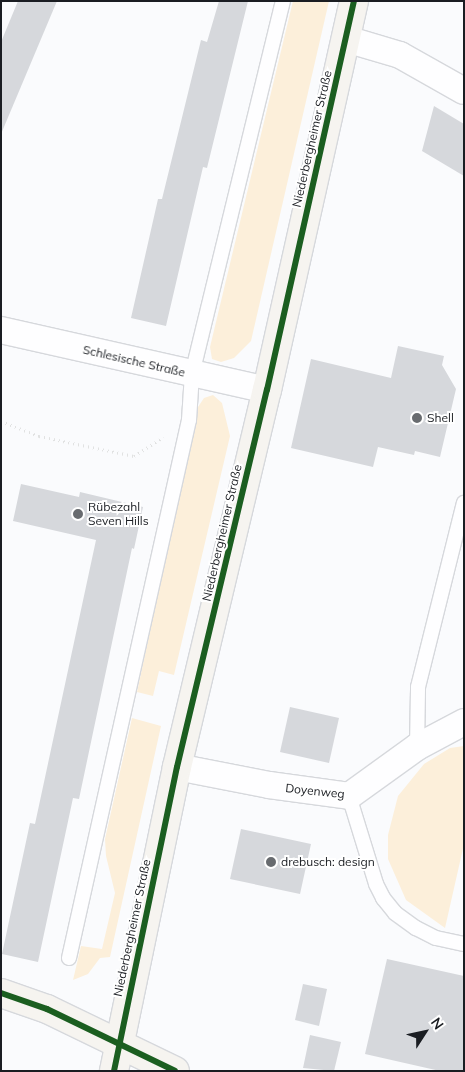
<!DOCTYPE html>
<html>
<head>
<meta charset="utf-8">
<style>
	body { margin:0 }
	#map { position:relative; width:465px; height:1072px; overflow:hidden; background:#fafbfd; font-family:Mulish,sans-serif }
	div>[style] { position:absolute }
	.green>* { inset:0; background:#fcefda }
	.building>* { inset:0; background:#d6d8dc }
	.path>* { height:3px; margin-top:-1.5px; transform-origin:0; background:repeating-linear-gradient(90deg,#e1e2e2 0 1px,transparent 0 5px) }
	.roads { filter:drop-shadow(1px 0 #d6d8dc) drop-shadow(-1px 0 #d6d8dc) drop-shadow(0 1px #d6d8dc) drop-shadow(0 -1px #d6d8dc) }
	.lane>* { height:14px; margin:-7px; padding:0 7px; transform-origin:7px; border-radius:7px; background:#fefeff }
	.street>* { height:26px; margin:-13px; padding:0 13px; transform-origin:13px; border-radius:13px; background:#fefeff }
	.secondary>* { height:28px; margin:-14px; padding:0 14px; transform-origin:14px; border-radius:14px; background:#f6f4f0 }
	.cycleway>* { height:6px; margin:-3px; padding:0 3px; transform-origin:3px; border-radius:3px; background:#1b5e20 }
	.dots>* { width:14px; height:14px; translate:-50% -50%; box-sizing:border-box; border:2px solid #fff; border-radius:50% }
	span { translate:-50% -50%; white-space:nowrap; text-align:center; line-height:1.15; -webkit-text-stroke:4px #fff; paint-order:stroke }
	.street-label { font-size:12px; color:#1a1d22 }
	.poi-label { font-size:12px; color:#1a1d22 }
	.left { translate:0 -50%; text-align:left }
	.frame { position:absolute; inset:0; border:2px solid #1a1d22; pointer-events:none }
	.north { position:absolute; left:400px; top:1007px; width:50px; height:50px; -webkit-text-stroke:4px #fff; paint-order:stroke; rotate:55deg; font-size:14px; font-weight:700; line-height:20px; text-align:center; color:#1a1d22 }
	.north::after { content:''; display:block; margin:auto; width:18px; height:22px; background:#1a1d22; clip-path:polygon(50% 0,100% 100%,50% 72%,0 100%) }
</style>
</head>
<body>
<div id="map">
	<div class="green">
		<i style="clip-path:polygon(293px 1px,329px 1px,251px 341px,234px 358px,221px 362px,212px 359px,210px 347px)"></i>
		<i style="clip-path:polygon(213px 395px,222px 403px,230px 436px,174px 675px,159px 671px,153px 696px,137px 692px,198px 407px,204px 398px)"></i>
		<i style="clip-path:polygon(132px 718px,161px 726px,110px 957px,100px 958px,88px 974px,73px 980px,81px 946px,102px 949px,115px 893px,106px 856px,105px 839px)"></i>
		<i style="clip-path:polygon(464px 746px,464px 844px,445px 928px,406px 900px,388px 859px,388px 835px,398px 796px,424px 764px,450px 748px)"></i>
	</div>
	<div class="building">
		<i style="clip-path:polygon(18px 1px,57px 1px,1px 134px,1px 42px)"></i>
		<i style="clip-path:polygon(219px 1px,248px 1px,207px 168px,203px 167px,166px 326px,131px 318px,158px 199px,162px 199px,201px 40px,207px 42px)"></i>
		<i style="clip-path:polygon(434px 106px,464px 124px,464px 176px,422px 151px)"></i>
		<i style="clip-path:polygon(398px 346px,444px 356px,442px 365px,456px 389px,440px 457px,415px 451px,414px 455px,378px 447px,373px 467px,291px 448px,311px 359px,391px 378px)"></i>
		<i style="clip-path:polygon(21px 484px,79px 497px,80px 492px,143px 507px,134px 549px,132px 548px,79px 799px,73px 798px,38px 962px,2px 954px,30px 823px,35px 824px,96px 540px,13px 521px)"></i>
		<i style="clip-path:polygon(290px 707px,339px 718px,329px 763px,280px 752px)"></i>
		<i style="clip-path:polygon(241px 829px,311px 844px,300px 894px,230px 879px)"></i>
		<i style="clip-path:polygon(387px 959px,464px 976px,464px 1071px,440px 1071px,365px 1054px)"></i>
		<i style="clip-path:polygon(303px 984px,327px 989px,319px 1026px,295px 1020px)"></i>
		<i style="clip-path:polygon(310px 1035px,341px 1042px,334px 1071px,303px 1068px)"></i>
	</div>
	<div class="path">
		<i style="left:1px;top:421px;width:41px;rotate:21.5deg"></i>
		<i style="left:39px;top:436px;width:97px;rotate:11.9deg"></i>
		<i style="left:134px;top:456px;width:35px;rotate:-33deg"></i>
	</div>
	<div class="roads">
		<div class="lane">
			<i style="left:417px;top:747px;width:60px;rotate:-89deg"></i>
			<i style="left:418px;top:687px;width:190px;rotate:-76deg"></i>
			<i style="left:349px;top:796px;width:92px;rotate:72.9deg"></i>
			<i style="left:376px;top:884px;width:16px;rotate:63deg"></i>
			<i style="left:383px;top:898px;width:19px;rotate:51deg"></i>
			<i style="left:395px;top:913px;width:26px;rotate:36deg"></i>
			<i style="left:416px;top:928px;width:22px;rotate:27deg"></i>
			<i style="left:436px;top:938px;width:29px;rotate:12deg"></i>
			<i style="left:69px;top:958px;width:551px;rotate:-77.43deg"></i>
			<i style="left:189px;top:420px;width:46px;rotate:-86.3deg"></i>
			<i style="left:192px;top:374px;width:384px;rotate:-76.3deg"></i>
		</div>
		<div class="street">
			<i style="left:346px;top:39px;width:56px;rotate:16.5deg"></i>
			<i style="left:400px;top:55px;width:73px;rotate:29.4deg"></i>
			<i style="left:1px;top:330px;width:273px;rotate:12.7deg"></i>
			<i style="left:177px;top:767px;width:94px;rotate:11.1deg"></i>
			<i style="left:269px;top:785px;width:81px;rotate:7.8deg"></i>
			<i style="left:349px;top:796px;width:84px;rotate:-35.8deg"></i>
			<i style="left:417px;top:747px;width:53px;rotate:-28deg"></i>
		</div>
		<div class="secondary">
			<i style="left:1px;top:993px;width:49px;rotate:19.2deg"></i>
			<i style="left:47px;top:1009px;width:142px;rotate:25.8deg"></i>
			<i style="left:114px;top:1071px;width:310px;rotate:-78.3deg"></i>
			<i style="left:177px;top:767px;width:388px;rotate:-76.6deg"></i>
			<i style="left:267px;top:390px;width:399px;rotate:-77.4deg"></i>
		</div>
	</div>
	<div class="cycleway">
		<i style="left:1px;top:993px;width:49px;rotate:19.2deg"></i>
		<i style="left:47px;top:1009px;width:142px;rotate:25.8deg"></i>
		<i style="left:114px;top:1071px;width:310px;rotate:-78.3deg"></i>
		<i style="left:177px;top:767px;width:388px;rotate:-76.6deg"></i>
		<i style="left:267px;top:390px;width:399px;rotate:-77.4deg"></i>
	</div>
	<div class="dots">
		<i style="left:417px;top:418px;background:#686b6f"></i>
		<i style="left:78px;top:514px;background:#686b6f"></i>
		<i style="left:271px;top:862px;background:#686b6f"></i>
	</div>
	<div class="street-label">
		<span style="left:312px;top:139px;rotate:-77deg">Niederbergheimer Straße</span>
		<span style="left:134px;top:361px;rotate:13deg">Schlesische Straße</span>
		<span style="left:222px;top:533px;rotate:-77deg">Niederbergheimer Straße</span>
		<span style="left:315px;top:791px;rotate:6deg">Doyenweg</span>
		<span style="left:132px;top:928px;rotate:-78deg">Niederbergheimer Straße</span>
	</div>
	<div class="poi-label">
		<span class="left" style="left:427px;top:418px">Shell</span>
		<span class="left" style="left:88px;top:514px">Rübezahl<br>Seven Hills</span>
		<span class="left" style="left:281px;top:862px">drebusch: design</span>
	</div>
	<div class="frame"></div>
	<div class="north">N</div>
</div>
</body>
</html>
